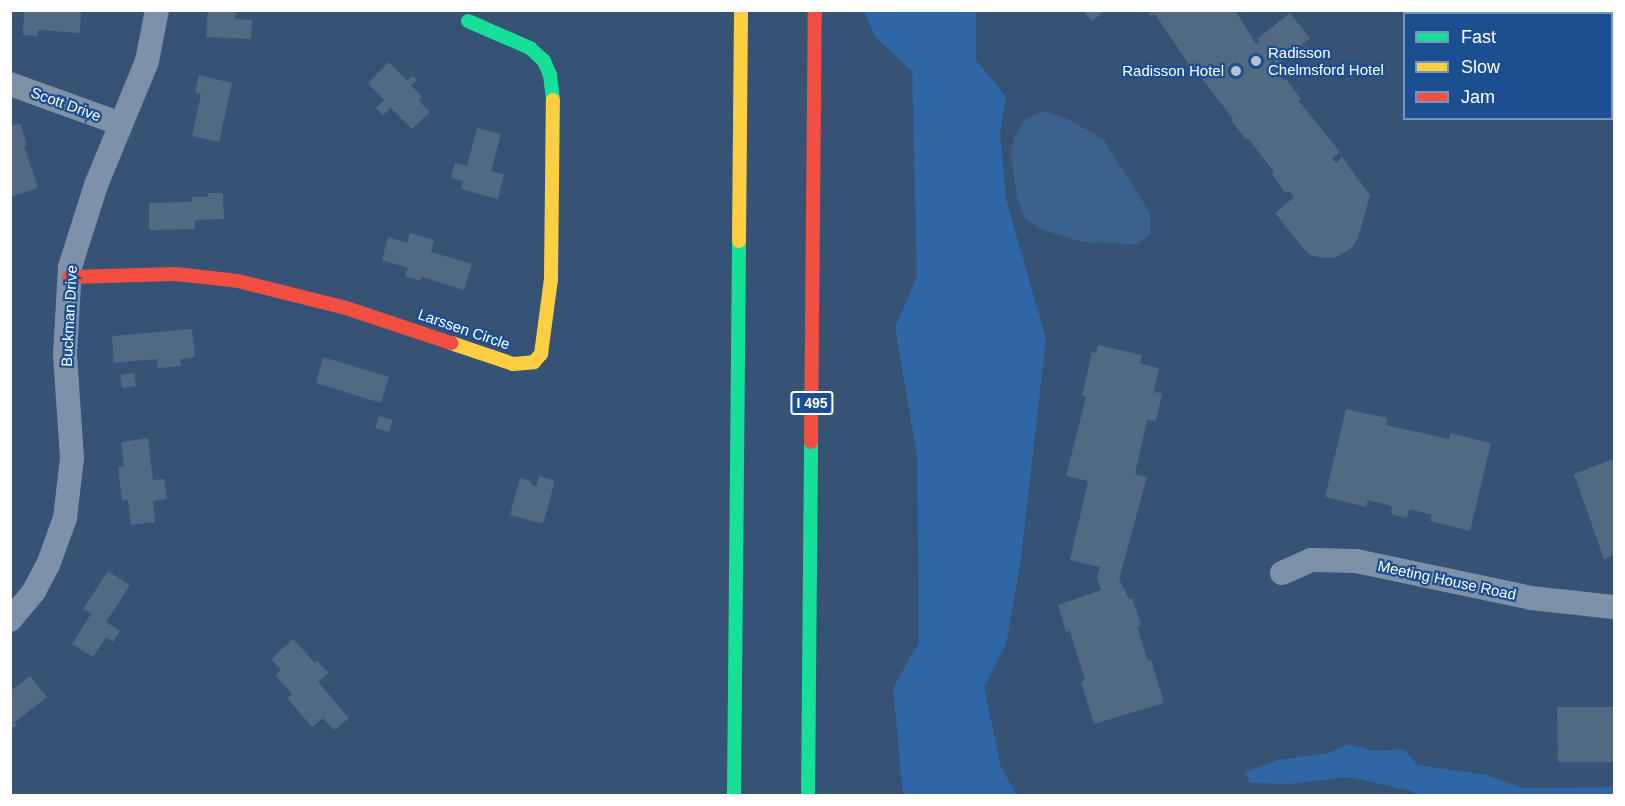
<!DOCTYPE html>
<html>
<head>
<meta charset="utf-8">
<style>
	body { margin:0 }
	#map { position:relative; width:1625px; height:806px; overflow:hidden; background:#365274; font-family:Arial,sans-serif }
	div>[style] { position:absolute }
	.green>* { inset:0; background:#2f66a5 }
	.water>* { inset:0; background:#3b618d }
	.building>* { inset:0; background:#526984 }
	.street>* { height:24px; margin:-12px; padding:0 12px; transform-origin:12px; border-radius:12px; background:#7d92a8 }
	.fast>* { height:14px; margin:-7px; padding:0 7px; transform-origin:7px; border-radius:7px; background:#16e098 }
	.slow>* { height:14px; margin:-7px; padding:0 7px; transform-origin:7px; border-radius:7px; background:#ffcf43 }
	.jam>* { height:14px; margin:-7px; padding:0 7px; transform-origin:7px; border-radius:7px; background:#f24e42 }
	.dots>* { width:16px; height:16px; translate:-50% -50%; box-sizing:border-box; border:3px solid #1b4f8f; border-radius:50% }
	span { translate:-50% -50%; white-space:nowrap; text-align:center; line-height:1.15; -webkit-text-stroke:4.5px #1b4f8f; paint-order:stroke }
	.shield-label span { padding:2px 4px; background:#1b4f8f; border:2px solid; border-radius:4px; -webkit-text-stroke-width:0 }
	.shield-label { font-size:14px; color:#fff; font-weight:700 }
	.poi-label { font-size:15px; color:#fff }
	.left { translate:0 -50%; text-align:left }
	.right { translate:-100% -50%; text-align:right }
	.street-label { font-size:15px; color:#fff }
	.frame { position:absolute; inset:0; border:12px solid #fff; pointer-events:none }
	.legend { position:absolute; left:1403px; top:12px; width:210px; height:108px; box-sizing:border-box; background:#1b4f8f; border:2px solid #7695bc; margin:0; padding:8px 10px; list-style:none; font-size:18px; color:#fff }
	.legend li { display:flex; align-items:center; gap:12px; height:30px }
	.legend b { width:30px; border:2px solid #7695bc }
</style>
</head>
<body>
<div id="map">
	<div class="green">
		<i style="clip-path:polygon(864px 11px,976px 11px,976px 60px,1006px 97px,1000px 131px,1006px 199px,1046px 339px,1021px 558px,1006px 645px,984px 687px,1001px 767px,1017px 795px,903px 795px,893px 688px,919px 642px,917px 455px,895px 328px,917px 276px,912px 71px,875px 37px)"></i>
		<i style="clip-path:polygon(1348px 744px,1373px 751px,1404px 749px,1417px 765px,1486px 775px,1523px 788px,1614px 787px,1614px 795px,1417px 795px,1411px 791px,1349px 777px,1288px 784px,1250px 783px,1245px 772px,1278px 760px,1329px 753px)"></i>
	</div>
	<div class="water">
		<i style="clip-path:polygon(1044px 111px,1070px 120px,1104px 140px,1150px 213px,1151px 233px,1138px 244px,1083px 242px,1042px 230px,1025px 218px,1017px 198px,1011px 153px,1015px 135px,1025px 119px)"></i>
	</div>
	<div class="building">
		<i style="clip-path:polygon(24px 10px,81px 10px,80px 33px,38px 30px,38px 36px,23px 35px)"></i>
		<i style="clip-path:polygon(208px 10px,236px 10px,235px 19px,252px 20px,251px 39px,206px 37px)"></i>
		<i style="clip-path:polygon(1083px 10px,1106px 10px,1092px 21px)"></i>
		<i style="clip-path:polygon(1147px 10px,1235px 10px,1256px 44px,1260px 42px,1257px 39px,1290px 13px,1310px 38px,1277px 65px,1273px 60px,1270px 63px,1284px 80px,1286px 79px,1301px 99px,1298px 100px,1340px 152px,1332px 159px,1336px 163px,1342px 157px,1370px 195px,1358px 238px,1352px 248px,1334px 258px,1323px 258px,1310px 255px,1302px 247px,1275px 213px,1294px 197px,1289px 191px,1285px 193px,1272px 174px,1274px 172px,1248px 138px,1246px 140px,1232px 121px,1233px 119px,1194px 68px,1192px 69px,1155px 14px,1151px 16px)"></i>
		<i style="clip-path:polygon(389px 62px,407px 81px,413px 76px,417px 80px,411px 85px,422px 97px,419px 101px,430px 112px,412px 129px,391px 108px,383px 115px,376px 108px,384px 100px,368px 83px)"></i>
		<i style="clip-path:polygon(199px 75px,232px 83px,219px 142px,192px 136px,201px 94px,195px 93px)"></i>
		<i style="clip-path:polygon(20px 123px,27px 145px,24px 146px,38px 188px,10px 197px,10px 126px)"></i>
		<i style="clip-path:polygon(477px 128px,501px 134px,491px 171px,504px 174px,498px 199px,461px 189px,463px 181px,451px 178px,455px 163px,467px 166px)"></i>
		<i style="clip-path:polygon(208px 193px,223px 193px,224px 219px,195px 220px,195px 229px,149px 230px,149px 203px,192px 202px,192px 197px,208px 197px)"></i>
		<i style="clip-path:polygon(410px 233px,434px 240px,431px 252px,472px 264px,464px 290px,422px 277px,421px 281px,405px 276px,408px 268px,382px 260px,388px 237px,407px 243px)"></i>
		<i style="clip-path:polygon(192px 329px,195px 357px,180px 359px,181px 366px,158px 368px,157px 359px,114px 363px,112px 336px)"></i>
		<i style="clip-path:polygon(1098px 345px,1142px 355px,1140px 364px,1159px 368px,1154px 392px,1162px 393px,1156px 421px,1147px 420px,1135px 474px,1147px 477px,1119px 579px,1129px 599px,1132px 598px,1141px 625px,1137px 627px,1148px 661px,1151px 660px,1164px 703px,1094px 724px,1081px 682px,1085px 680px,1070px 631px,1066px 632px,1058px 605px,1101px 590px,1097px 578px,1100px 567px,1070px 560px,1088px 481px,1066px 476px,1086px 397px,1082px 396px,1092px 352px,1096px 353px)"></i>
		<i style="clip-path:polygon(323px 357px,389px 377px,381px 403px,316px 383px)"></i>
		<i style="clip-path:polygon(134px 373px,136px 386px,122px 388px,120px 375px)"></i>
		<i style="clip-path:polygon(1346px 409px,1387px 418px,1386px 425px,1449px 439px,1450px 433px,1491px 443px,1470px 531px,1430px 521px,1432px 515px,1409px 509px,1407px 518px,1391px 514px,1392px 506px,1368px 500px,1366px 507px,1325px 497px)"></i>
		<i style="clip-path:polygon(379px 416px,393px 420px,389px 432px,375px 428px)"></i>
		<i style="clip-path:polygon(148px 438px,153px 480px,164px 479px,167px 499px,153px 501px,155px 522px,131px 525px,128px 500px,122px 501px,118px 467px,124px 466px,121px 442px)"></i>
		<i style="clip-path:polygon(1613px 459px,1614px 555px,1604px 559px,1574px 474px)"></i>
		<i style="clip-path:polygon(539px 476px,555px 481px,543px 524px,510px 515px,520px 478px,531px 481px,531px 485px,536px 486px)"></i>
		<i style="clip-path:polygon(108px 571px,130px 585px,106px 622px,120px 631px,113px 642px,106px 637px,93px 657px,72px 644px,91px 614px,83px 609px)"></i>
		<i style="clip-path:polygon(293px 639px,315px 663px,317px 661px,329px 673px,318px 682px,349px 718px,334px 730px,323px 718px,312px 727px,287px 698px,292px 694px,275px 675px,281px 670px,271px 659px)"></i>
		<i style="clip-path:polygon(30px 676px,47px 697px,15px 722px,17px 725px,10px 731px,10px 691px)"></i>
		<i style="clip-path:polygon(1557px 707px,1614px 707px,1614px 762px,1558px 762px)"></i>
	</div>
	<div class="street">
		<i style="left:10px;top:84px;width:118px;rotate:19.8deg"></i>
		<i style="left:1282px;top:573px;width:32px;rotate:-24deg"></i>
		<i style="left:1311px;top:560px;width:45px;rotate:1.3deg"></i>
		<i style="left:1356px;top:561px;width:179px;rotate:11.9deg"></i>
		<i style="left:1531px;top:598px;width:83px;rotate:6.2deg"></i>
		<i style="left:10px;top:620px;width:38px;rotate:-50deg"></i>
		<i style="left:34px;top:591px;width:30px;rotate:-62deg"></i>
		<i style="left:48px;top:565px;width:50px;rotate:-70.1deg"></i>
		<i style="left:65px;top:518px;width:60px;rotate:-83.3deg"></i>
		<i style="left:72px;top:458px;width:104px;rotate:-93.9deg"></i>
		<i style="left:65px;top:354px;width:87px;rotate:-86.7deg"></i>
		<i style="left:70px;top:267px;width:86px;rotate:-72.4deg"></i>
		<i style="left:96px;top:185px;width:134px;rotate:-67.6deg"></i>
		<i style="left:147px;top:61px;width:52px;rotate:-78.9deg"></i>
	</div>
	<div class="fast">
		<i style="left:468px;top:21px;width:68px;rotate:23.5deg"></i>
		<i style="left:530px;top:48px;width:19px;rotate:43deg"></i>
		<i style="left:544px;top:61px;width:15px;rotate:67deg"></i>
		<i style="left:550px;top:75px;width:25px;rotate:83deg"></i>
		<i style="left:734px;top:796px;width:555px;rotate:-89.48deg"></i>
		<i style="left:808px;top:796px;width:354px;rotate:-89.5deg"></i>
	</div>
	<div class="slow">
		<i style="left:739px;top:241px;width:231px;rotate:-89.5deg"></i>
		<i style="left:451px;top:343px;width:65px;rotate:18.7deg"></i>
		<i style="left:513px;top:364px;width:21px;rotate:-5deg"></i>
		<i style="left:534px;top:362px;width:11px;rotate:-49deg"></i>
		<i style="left:541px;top:354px;width:76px;rotate:-82.4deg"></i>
		<i style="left:551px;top:279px;width:179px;rotate:-89.4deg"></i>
	</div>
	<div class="jam">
		<i style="left:69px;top:277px;width:107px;rotate:-1.6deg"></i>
		<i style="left:176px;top:274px;width:62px;rotate:6.4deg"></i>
		<i style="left:238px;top:281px;width:111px;rotate:14deg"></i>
		<i style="left:346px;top:308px;width:111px;rotate:18.4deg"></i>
		<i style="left:811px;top:442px;width:432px;rotate:-89.5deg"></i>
	</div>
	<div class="dots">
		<i style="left:1256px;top:61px;background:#b9c2ce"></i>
		<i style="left:1236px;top:71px;background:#b9c2ce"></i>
	</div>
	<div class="shield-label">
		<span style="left:812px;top:403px">I 495</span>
	</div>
	<div class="poi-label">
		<span class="left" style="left:1268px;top:61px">Radisson<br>Chelmsford Hotel</span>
		<span class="right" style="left:1224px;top:71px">Radisson Hotel</span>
	</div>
	<div class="street-label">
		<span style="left:66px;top:104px;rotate:20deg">Scott Drive</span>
		<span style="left:69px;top:316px;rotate:-87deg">Buckman Drive</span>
		<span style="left:464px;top:329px;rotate:19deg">Larssen Circle</span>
		<span style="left:1447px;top:580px;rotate:12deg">Meeting House Road</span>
	</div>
	<div class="frame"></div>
	<ul class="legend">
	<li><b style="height:8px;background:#16e098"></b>Fast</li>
	<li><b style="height:8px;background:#ffcf43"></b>Slow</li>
	<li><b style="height:8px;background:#f24e42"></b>Jam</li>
	</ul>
</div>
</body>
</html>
